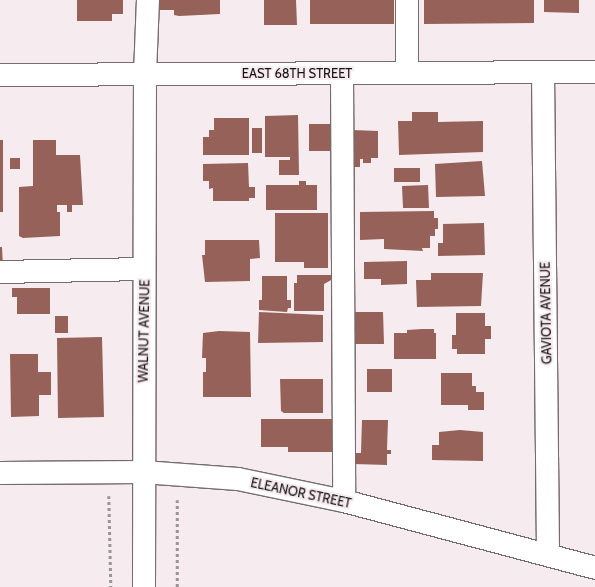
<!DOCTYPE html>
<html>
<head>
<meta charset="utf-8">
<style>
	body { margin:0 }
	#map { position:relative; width:595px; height:587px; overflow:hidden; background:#f6ebee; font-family:Cabin,sans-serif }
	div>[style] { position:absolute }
	.building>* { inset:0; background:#966159 }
	.path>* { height:2.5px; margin-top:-1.25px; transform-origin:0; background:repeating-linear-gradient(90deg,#9a9395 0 3px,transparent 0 6px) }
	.roads { filter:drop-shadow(1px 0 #756c6e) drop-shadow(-1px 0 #756c6e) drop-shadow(0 1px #756c6e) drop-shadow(0 -1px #756c6e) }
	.minor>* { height:22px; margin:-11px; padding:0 11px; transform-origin:11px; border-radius:11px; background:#fff }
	span { translate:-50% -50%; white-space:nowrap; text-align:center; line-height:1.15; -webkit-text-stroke:4px #f6ebee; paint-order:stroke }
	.street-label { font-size:13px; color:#151213 }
</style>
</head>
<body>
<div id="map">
	<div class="building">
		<i style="clip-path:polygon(77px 0,123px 0,123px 14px,112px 14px,112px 21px,77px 21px)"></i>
		<i style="clip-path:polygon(156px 0,220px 0,220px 14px,179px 16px,174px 15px,174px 10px,156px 10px)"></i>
		<i style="clip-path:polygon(264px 0,296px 0,297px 25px,264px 25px)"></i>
		<i style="clip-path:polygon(310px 0,394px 0,394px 24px,310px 24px)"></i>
		<i style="clip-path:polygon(424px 0,534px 0,534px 23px,424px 24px)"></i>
		<i style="clip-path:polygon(544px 0,579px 0,579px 13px,544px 12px)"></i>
		<i style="clip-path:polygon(412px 112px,438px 112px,438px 122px,483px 121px,483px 152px,399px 155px,398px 121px,412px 121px)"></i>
		<i style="clip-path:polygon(298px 115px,299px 175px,279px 175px,279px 160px,290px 160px,290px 157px,265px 157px,265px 116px)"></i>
		<i style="clip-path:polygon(214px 118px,249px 118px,249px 155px,203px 155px,203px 137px,209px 137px,209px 130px,214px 130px)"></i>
		<i style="clip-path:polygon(309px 124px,333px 124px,333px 151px,309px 151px)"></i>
		<i style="clip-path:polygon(252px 128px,262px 128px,262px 153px,252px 153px)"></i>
		<i style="clip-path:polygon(352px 130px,378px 131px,378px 158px,371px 158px,371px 163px,363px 163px,363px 159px,360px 159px,360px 167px,351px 167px)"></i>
		<i style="clip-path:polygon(0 140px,3px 140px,3px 212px,0 212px)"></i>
		<i style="clip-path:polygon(33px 140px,56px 140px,56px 155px,80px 155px,83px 205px,72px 205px,72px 212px,67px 212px,67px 205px,57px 205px,57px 212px,60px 212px,60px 236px,23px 238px,19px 236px,19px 187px,33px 186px)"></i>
		<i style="clip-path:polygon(10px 158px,20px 158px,20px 169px,10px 169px)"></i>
		<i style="clip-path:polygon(482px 161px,485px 196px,436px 197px,435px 164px)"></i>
		<i style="clip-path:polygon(248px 163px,249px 187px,255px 187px,255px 198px,249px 198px,249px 201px,213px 201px,213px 188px,209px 189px,209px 181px,203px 181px,203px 164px)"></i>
		<i style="clip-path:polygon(394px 168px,420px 168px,420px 182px,394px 182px)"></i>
		<i style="clip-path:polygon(299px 181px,306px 181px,306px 185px,317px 185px,317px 210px,266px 210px,266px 185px,299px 185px)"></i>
		<i style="clip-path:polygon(428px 185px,429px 208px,403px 208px,402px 186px)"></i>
		<i style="clip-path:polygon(434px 211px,434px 218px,438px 218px,438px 229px,435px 229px,435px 236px,430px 236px,430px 248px,422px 248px,423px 251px,384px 249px,384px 239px,360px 240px,360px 212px)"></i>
		<i style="clip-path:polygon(275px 213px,328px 213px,328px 268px,304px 268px,304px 262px,275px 262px)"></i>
		<i style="clip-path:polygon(484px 223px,485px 255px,438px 256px,438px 243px,443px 243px,443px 224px)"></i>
		<i style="clip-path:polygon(205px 240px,259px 240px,260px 258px,250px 259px,250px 281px,205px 282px,202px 255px,205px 255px)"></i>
		<i style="clip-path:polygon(0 247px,2px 247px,3px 267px,0 267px)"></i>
		<i style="clip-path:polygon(407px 261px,407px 284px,381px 285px,381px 279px,364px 279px,364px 262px)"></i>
		<i style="clip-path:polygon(431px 273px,483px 273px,481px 306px,417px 307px,416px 280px,431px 280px)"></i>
		<i style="clip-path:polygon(297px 275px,333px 275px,333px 279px,324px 284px,324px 311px,294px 311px,294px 283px,297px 283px)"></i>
		<i style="clip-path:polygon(262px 276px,287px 276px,287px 300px,291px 300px,291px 308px,288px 308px,287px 312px,259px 310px,259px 300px,262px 300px)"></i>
		<i style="clip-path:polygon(12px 288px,50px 288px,50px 314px,17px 314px,17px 297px,12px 297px)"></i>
		<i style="clip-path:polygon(259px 312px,323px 315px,323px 342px,258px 343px)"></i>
		<i style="clip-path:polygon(354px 312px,383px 312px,384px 344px,355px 344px)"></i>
		<i style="clip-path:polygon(456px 313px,485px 313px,485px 326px,491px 326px,491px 339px,485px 339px,485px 354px,457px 354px,457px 349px,452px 349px,452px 335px,456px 335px)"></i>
		<i style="clip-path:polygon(55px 316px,68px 316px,68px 333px,55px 333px)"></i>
		<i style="clip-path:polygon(422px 329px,434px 329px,434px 333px,436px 333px,436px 359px,394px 359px,394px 333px,407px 333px,407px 330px)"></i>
		<i style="clip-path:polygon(219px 331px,250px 332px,251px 397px,203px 397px,203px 372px,206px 372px,206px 358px,202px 358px,203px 333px)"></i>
		<i style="clip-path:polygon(102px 337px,104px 417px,58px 418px,57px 338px)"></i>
		<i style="clip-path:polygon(10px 354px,38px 354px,38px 372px,51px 372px,51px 395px,39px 395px,39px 416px,11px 417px)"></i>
		<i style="clip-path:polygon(367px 369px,392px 369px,392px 392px,367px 392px)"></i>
		<i style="clip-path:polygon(441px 373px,472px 373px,472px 386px,476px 386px,476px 392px,484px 392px,484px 410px,468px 410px,468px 405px,441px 405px)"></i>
		<i style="clip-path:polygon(280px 379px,323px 379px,323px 413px,284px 413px,281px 411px)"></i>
		<i style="clip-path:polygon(261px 419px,333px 419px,333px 452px,288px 452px,288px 447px,261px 447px)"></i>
		<i style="clip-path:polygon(362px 420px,388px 420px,387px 450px,391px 450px,391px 454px,387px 454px,387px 465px,354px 464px,355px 453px,361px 453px)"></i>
		<i style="clip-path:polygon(460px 430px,483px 432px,483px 461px,432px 460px,432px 445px,439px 445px,439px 432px)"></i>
	</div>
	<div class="path">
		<i style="left:109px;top:496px;width:91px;rotate:88.7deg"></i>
		<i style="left:177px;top:587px;width:87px;rotate:-90deg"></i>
	</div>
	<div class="roads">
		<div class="minor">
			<i style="left:407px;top:0;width:73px;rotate:90deg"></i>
			<i style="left:543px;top:72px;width:482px;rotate:89.4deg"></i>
			<i style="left:342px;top:73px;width:428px;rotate:89.7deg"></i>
			<i style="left:0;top:75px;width:595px;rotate:-0.29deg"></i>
			<i style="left:0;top:272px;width:144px;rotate:-1.2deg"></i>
			<i style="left:0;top:473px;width:143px;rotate:-0.4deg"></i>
			<i style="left:143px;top:472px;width:95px;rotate:4.2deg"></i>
			<i style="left:238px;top:479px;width:108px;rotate:11.7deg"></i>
			<i style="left:344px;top:501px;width:260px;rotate:14.9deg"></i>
			<i style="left:144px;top:587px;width:513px;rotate:-89.89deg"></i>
			<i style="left:145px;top:74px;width:74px;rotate:-87.7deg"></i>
		</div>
	</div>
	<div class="street-label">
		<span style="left:297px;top:73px">EAST 68TH STREET</span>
		<span style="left:546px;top:313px;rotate:-91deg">GAVIOTA AVENUE</span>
		<span style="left:144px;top:331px;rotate:-89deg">WALNUT AVENUE</span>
		<span style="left:301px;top:493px;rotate:12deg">ELEANOR STREET</span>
	</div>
</div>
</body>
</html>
